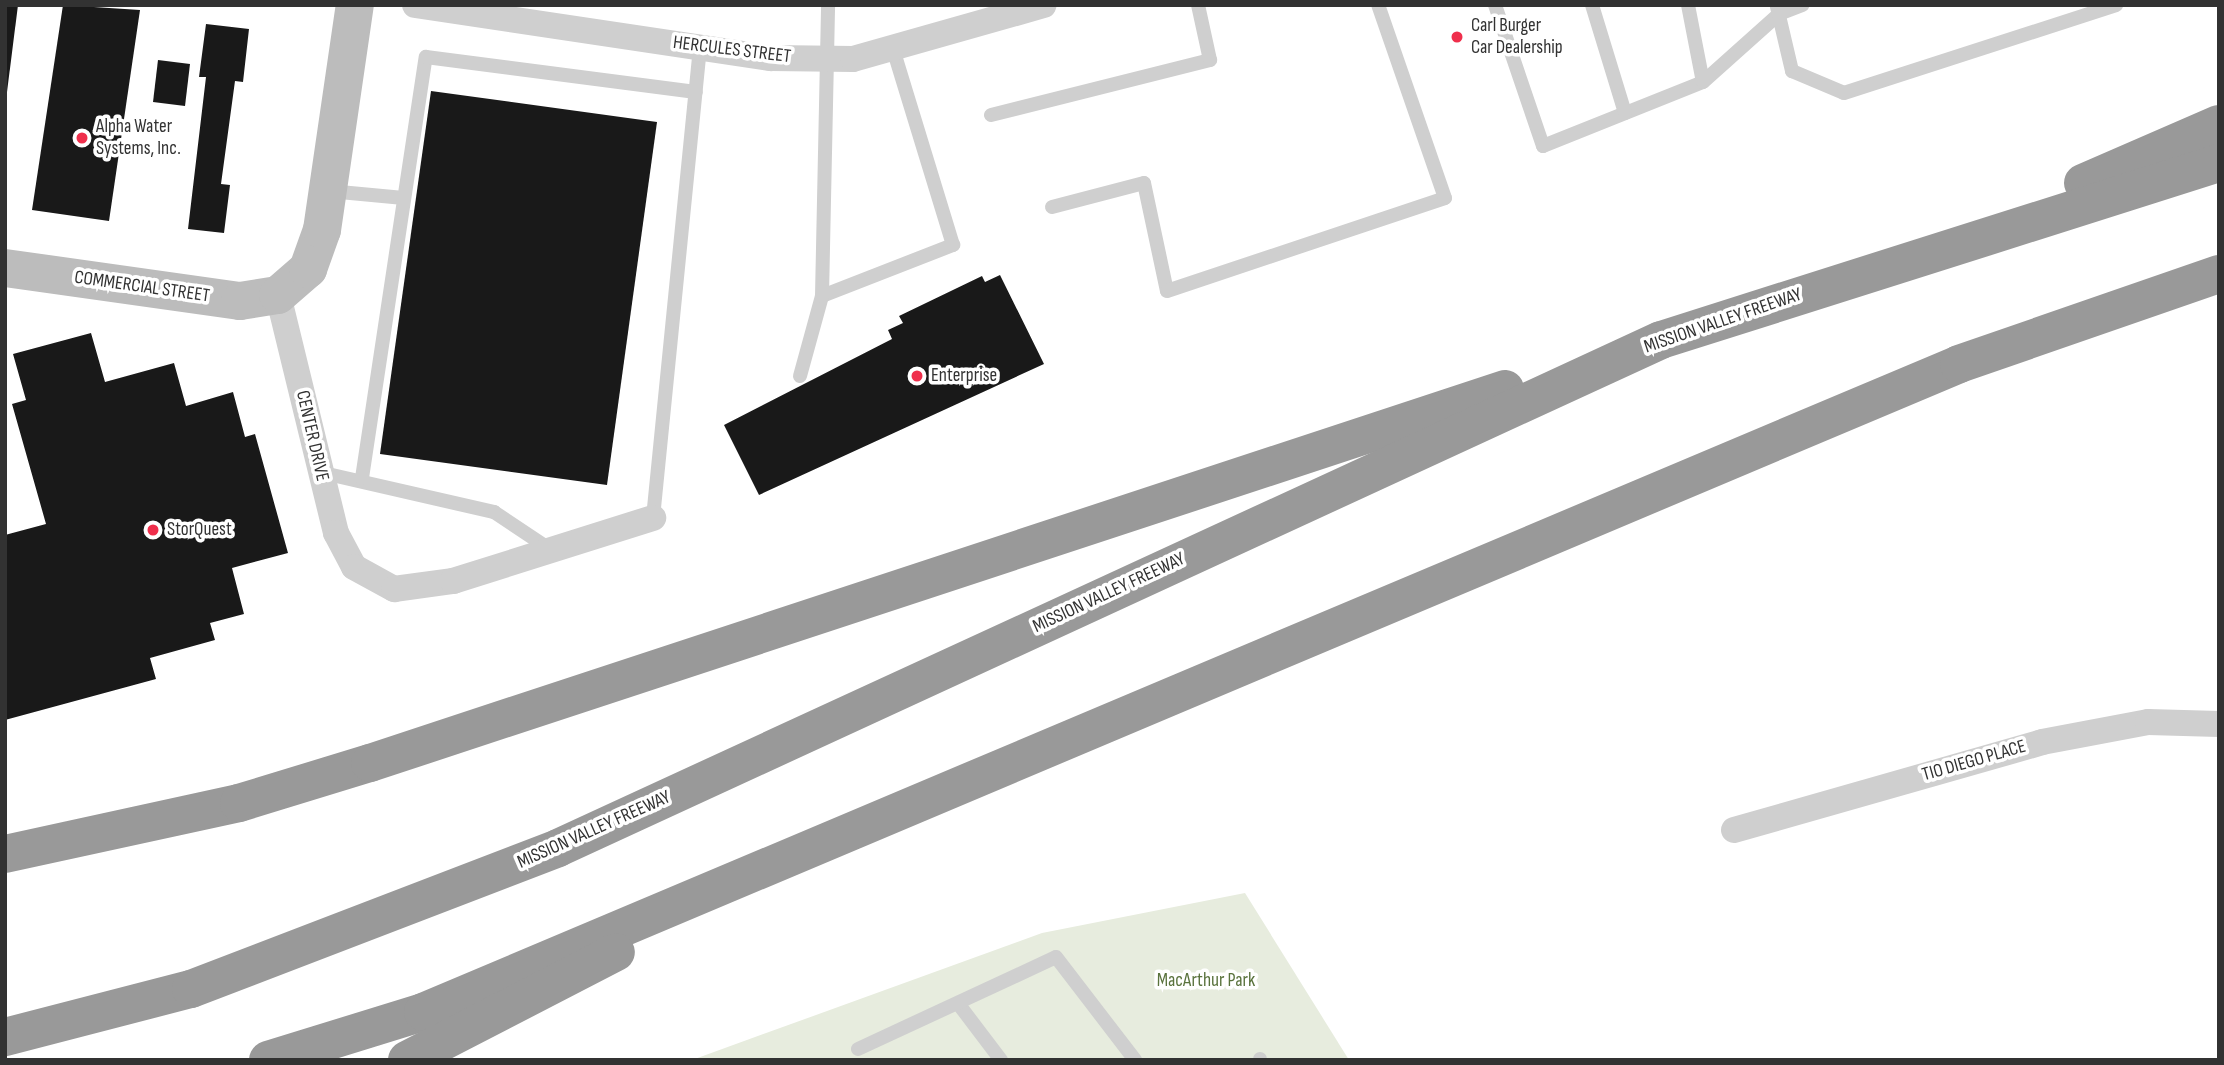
<!DOCTYPE html>
<html>
<head>
<meta charset="utf-8">
<style>
	body { margin:0 }
	#map { position:relative; width:2224px; height:1065px; overflow:hidden; background:#fff; font-family:"Sofia Sans Condensed",sans-serif }
	div>[style] { position:absolute }
	.green>* { inset:0; background:#e7ecde }
	.building>* { inset:0; background:#191919 }
	.lane>* { height:14px; margin:-7px; padding:0 7px; transform-origin:7px; border-radius:7px; background:#cfcfcf }
	.street>* { height:26px; margin:-13px; padding:0 13px; transform-origin:13px; border-radius:13px; background:#cfcfcf }
	.secondary>* { height:38px; margin:-19px; padding:0 19px; transform-origin:19px; border-radius:19px; background:#bcbcbc }
	.highway>* { height:38px; margin:-19px; padding:0 19px; transform-origin:19px; border-radius:19px; background:#999 }
	.dots>* { width:19px; height:19px; translate:-50% -50%; box-sizing:border-box; border:4px solid #fff; border-radius:50% }
	span { translate:-50% -50%; white-space:nowrap; text-align:center; line-height:1.15; -webkit-text-stroke:7px #fff; paint-order:stroke }
	.poi-label { font-size:19px; color:#323232 }
	.left { translate:0 -50%; text-align:left }
	.street-label { font-size:19px; color:#323232 }
	.park-label { font-size:19px; color:#59723c }
	.frame { position:absolute; inset:0; border:7px solid #323232; pointer-events:none }
</style>
</head>
<body>
<div id="map">
	<div class="green">
		<i style="clip-path:polygon(1245px 893px,1349px 1060px,692px 1060px,1042px 933px)"></i>
	</div>
	<div class="building">
		<i style="clip-path:polygon(5px 5px,18px 5px,7px 92px,5px 92px)"></i>
		<i style="clip-path:polygon(63px 5px,140px 10px,109px 221px,32px 210px)"></i>
		<i style="clip-path:polygon(206px 24px,249px 29px,243px 82px,235px 81px,221px 184px,230px 185px,224px 233px,188px 229px,206px 77px,199px 77px)"></i>
		<i style="clip-path:polygon(158px 60px,190px 64px,185px 106px,153px 102px)"></i>
		<i style="clip-path:polygon(431px 91px,657px 122px,607px 485px,380px 454px)"></i>
		<i style="clip-path:polygon(1000px 275px,1044px 364px,759px 495px,724px 425px,892px 339px,888px 330px,903px 323px,899px 316px,982px 276px,985px 282px)"></i>
		<i style="clip-path:polygon(91px 333px,105px 382px,174px 363px,186px 406px,233px 392px,245px 437px,255px 434px,288px 553px,232px 568px,244px 614px,210px 623px,215px 640px,150px 658px,156px 679px,5px 720px,5px 535px,46px 524px,12px 404px,26px 400px,13px 354px)"></i>
	</div>
	<div class="lane">
		<i style="left:1495px;top:5px;width:149px;rotate:71.2deg"></i>
		<i style="left:1543px;top:146px;width:172px;rotate:-21.8deg"></i>
		<i style="left:1703px;top:82px;width:102px;rotate:-41.8deg"></i>
		<i style="left:1779px;top:14px;width:25px;rotate:-21deg"></i>
		<i style="left:1592px;top:5px;width:113px;rotate:73deg"></i>
		<i style="left:1688px;top:5px;width:78px;rotate:79deg"></i>
		<i style="left:1777px;top:7px;width:66px;rotate:76.8deg"></i>
		<i style="left:1792px;top:71px;width:56px;rotate:22.9deg"></i>
		<i style="left:1844px;top:93px;width:286px;rotate:-17.9deg"></i>
		<i style="left:991px;top:115px;width:226px;rotate:-14.1deg"></i>
		<i style="left:1210px;top:60px;width:56px;rotate:-102.3deg"></i>
		<i style="left:329px;top:191px;width:75px;rotate:5.3deg"></i>
		<i style="left:1052px;top:207px;width:95px;rotate:-14.6deg"></i>
		<i style="left:1144px;top:183px;width:110px;rotate:78deg"></i>
		<i style="left:1167px;top:291px;width:293px;rotate:-18.5deg"></i>
		<i style="left:1445px;top:198px;width:204px;rotate:-109.1deg"></i>
		<i style="left:822px;top:296px;width:141px;rotate:-21.3deg"></i>
		<i style="left:953px;top:245px;width:205px;rotate:-107deg"></i>
		<i style="left:800px;top:376px;width:83px;rotate:-74.6deg"></i>
		<i style="left:822px;top:296px;width:291px;rotate:-88.8deg"></i>
		<i style="left:319px;top:472px;width:180px;rotate:12.9deg"></i>
		<i style="left:494px;top:512px;width:69px;rotate:33.7deg"></i>
		<i style="left:362px;top:478px;width:426px;rotate:-81.4deg"></i>
		<i style="left:426px;top:57px;width:272px;rotate:7.4deg"></i>
		<i style="left:653px;top:518px;width:473px;rotate:-84.3deg"></i>
		<i style="left:960px;top:1006px;width:68px;rotate:52.8deg"></i>
		<i style="left:858px;top:1049px;width:218px;rotate:-24.9deg"></i>
		<i style="left:1056px;top:957px;width:130px;rotate:52.5deg"></i>
		<i style="left:1260px;top:1059px;width:1px;rotate:90deg"></i>
	</div>
	<div class="street">
		<i style="left:415px;top:5px;width:360px;rotate:8.5deg"></i>
		<i style="left:771px;top:58px;width:82px;rotate:0.7deg"></i>
		<i style="left:853px;top:59px;width:198px;rotate:-15.8deg"></i>
		<i style="left:278px;top:295px;width:245px;rotate:76.3deg"></i>
		<i style="left:336px;top:533px;width:38px;rotate:62deg"></i>
		<i style="left:354px;top:567px;width:46px;rotate:28.8deg"></i>
		<i style="left:394px;top:589px;width:60px;rotate:-7.7deg"></i>
		<i style="left:453px;top:581px;width:210px;rotate:-17.5deg"></i>
		<i style="left:1734px;top:830px;width:320px;rotate:-15.9deg"></i>
		<i style="left:2042px;top:742px;width:108px;rotate:-10.7deg"></i>
		<i style="left:2148px;top:722px;width:71px;rotate:1.6deg"></i>
	</div>
	<div class="secondary">
		<i style="left:5px;top:268px;width:237px;rotate:8deg"></i>
		<i style="left:240px;top:301px;width:38px;rotate:-9deg"></i>
		<i style="left:278px;top:295px;width:40px;rotate:-41deg"></i>
		<i style="left:308px;top:269px;width:41px;rotate:-70.3deg"></i>
		<i style="left:322px;top:230px;width:227px;rotate:-81.7deg"></i>
	</div>
	<div class="highway">
		<i style="left:2083px;top:183px;width:148px;rotate:-23.5deg"></i>
		<i style="left:5px;top:854px;width:239px;rotate:-12.3deg"></i>
		<i style="left:239px;top:803px;width:137px;rotate:-17deg"></i>
		<i style="left:370px;top:763px;width:1195px;rotate:-18.24deg"></i>
		<i style="left:5px;top:1037px;width:192px;rotate:-14.5deg"></i>
		<i style="left:191px;top:989px;width:393px;rotate:-21deg"></i>
		<i style="left:558px;top:848px;width:1214px;rotate:-24.73deg"></i>
		<i style="left:1661px;top:340px;width:585px;rotate:-17.6deg"></i>
		<i style="left:268px;top:1060px;width:162px;rotate:-17.2deg"></i>
		<i style="left:423px;top:1012px;width:1667px;rotate:-22.87deg"></i>
		<i style="left:1959px;top:364px;width:275px;rotate:-19.1deg"></i>
		<i style="left:407px;top:1060px;width:235px;rotate:-27.3deg"></i>
	</div>
	<div class="dots">
		<i style="left:1457px;top:37px;background:#ef2f4c"></i>
		<i style="left:82px;top:138px;background:#ef2f4c"></i>
		<i style="left:917px;top:376px;background:#ef2f4c"></i>
		<i style="left:153px;top:530px;background:#ef2f4c"></i>
	</div>
	<div class="poi-label">
		<span class="left" style="left:1471px;top:37px">Carl Burger<br>Car Dealership</span>
		<span class="left" style="left:96px;top:138px">Alpha Water<br>Systems, Inc.</span>
		<span class="left" style="left:931px;top:376px">Enterprise</span>
		<span class="left" style="left:167px;top:530px">StorQuest</span>
	</div>
	<div class="street-label">
		<span style="left:732px;top:50px;rotate:7deg">HERCULES STREET</span>
		<span style="left:142px;top:287px;rotate:8deg">COMMERCIAL STREET</span>
		<span style="left:1723px;top:321px;rotate:-19deg">MISSION VALLEY FREEWAY</span>
		<span style="left:312px;top:436px;rotate:77deg">CENTER DRIVE</span>
		<span style="left:1109px;top:593px;rotate:-25deg">MISSION VALLEY FREEWAY</span>
		<span style="left:1974px;top:761px;rotate:-16deg">TIO DIEGO PLACE</span>
		<span style="left:594px;top:830px;rotate:-24deg">MISSION VALLEY FREEWAY</span>
	</div>
	<div class="park-label">
		<span style="left:1206px;top:981px">MacArthur Park</span>
	</div>
	<div class="frame"></div>
</div>
</body>
</html>
